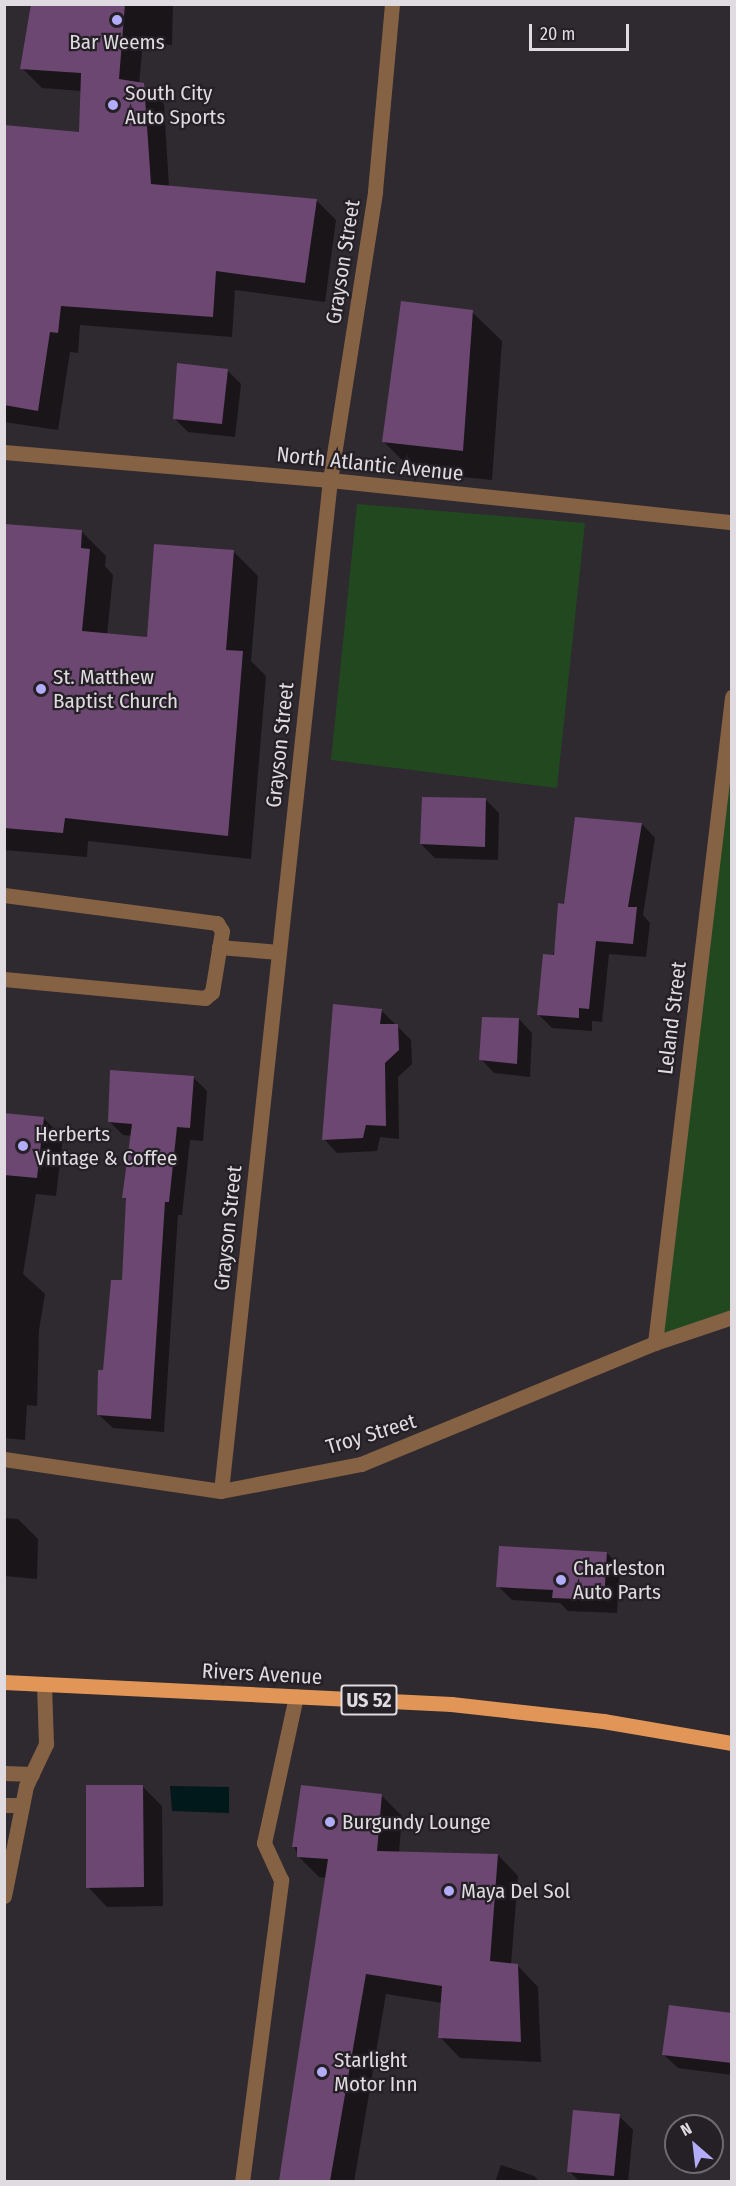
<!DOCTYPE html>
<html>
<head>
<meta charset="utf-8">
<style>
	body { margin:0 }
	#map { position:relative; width:736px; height:2186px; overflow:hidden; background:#2f2930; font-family:"Fira Sans Condensed",sans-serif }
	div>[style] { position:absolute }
	.green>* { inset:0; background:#224820 }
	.water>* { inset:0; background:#01191a }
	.shadow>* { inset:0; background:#0007 }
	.building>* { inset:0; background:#6b4772 }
	.minor>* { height:15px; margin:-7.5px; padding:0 7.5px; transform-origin:7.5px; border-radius:7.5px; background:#866245 }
	.major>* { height:15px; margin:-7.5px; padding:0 7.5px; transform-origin:7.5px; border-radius:7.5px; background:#e19657 }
	.dots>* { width:16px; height:16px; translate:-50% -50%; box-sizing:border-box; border:3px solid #251f26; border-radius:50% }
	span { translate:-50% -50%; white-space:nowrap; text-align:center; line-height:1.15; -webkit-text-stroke:4.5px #251f26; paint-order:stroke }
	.shield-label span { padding:2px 4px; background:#251f26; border:2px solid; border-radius:4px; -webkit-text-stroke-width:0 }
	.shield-label { font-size:20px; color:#dfdbe0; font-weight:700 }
	.poi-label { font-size:21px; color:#dfdbe0 }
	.left { translate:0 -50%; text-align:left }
	.street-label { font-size:21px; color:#dfdbe0 }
	.frame { position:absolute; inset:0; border:6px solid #dfdbe0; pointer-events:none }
	.north { position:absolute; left:664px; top:2114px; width:60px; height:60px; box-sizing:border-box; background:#251f26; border:2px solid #6f6a70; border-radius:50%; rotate:332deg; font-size:16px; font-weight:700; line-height:24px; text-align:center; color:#dfdbe0 }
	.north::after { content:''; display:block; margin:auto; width:21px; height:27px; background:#b3adf9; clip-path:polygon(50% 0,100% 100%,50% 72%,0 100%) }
	.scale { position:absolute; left:529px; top:24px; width:100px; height:27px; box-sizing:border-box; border:3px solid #dfdbe0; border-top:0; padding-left:8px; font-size:18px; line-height:21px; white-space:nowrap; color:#dfdbe0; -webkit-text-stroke:4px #251f26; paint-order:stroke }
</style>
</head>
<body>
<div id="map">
	<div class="green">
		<i style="clip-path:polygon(357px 504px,585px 523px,557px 788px,331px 760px)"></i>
		<i style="clip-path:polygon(731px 708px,731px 1316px,656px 1342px)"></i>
	</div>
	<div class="water">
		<i style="clip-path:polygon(170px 1786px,229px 1787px,229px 1813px,172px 1811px)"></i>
	</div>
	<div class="shadow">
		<i style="clip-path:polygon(32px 4px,173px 4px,172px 45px,143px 42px,139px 84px,164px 104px,169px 187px,316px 200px,336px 220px,325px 302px,235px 290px,232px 337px,80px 325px,78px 353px,70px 352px,58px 430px,4px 422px,4px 126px,80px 133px,82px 91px,42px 88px,22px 68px)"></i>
		<i style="clip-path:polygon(472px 312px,502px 341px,492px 480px,414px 472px,384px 442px)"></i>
		<i style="clip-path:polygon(227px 370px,241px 384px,235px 437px,188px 432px,174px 418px)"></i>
		<i style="clip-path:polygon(4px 525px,82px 532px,106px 556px,105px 566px,113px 575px,107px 635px,148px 639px,234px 552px,258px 576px,251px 661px,266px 676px,251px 859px,88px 841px,87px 857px,4px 850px)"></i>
		<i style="clip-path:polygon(485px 799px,499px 813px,498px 860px,435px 858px,421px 844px)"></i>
		<i style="clip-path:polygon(577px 818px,642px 824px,655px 838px,643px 915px,650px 923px,646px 957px,609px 954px,602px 1022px,592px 1021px,592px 1031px,552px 1028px,538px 1014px,566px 905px)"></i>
		<i style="clip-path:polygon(335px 1006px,382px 1011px,411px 1040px,412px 1064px,398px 1077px,399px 1139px,380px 1137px,377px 1151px,337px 1153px,324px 1139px)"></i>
		<i style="clip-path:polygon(519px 1019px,532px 1033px,530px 1077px,494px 1073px,481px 1059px)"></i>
		<i style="clip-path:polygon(194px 1078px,207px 1091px,203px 1141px,190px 1140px,182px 1215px,178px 1215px,164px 1432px,113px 1428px,99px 1415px,124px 1281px,127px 1201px,124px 1197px,132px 1136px,123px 1135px,109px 1121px)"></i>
		<i style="clip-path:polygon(4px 1113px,43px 1118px,63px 1137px,56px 1196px,36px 1194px,23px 1274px,45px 1294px,39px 1330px,37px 1406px,27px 1405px,25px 1440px,4px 1438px)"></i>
		<i style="clip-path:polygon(4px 1518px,18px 1519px,38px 1539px,37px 1579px,4px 1576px)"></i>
		<i style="clip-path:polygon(607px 1553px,620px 1567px,617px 1613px,568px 1611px,560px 1603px,512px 1600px,498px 1586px)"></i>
		<i style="clip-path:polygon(143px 1787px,162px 1806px,163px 1906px,107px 1907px,88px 1887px)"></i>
		<i style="clip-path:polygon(381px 1795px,402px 1816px,399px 1853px,498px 1855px,518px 1876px,511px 1965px,518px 1966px,538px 1987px,541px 2062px,460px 2058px,440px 2037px,442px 2003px,386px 1994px,354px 2182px,281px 2182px,327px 1878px,319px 1877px,298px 1856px,294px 1846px)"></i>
		<i style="clip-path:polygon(732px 2014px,732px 2075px,678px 2068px,664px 2055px)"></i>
		<i style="clip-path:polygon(619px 2116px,633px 2130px,628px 2182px,580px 2182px,569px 2171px)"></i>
		<i style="clip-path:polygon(501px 2165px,534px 2176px,540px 2182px,495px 2182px)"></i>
	</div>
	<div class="building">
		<i style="clip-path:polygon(31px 4px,125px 4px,119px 79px,144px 83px,151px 184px,317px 199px,305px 283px,216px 271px,213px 317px,61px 306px,58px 333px,50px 332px,38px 411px,4px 405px,4px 125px,79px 132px,81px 73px,20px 69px)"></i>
		<i style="clip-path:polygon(401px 301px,473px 310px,463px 451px,382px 442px)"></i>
		<i style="clip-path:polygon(177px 363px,228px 369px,222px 424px,173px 419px)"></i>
		<i style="clip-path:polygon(4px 524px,82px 530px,81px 548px,90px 549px,82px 631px,147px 637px,154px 544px,234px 550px,226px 650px,243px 651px,228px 836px,65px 818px,63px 833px,4px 828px)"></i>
		<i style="clip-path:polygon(422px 797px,486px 798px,485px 847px,420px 844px)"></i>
		<i style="clip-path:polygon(575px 817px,642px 823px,628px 907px,637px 907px,633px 944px,596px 941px,589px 1009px,579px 1008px,579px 1018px,537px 1015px,543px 954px,554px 955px,558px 903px,564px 904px)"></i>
		<i style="clip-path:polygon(333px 1004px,382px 1009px,380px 1024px,398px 1024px,399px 1050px,385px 1063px,386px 1126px,366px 1125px,363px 1138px,322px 1140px)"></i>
		<i style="clip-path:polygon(482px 1017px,519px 1018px,517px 1064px,479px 1060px)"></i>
		<i style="clip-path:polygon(110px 1070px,194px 1076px,190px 1128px,177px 1127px,169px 1202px,165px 1202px,151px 1419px,97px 1415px,98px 1370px,103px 1370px,111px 1280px,122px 1280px,126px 1198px,122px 1198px,132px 1124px,108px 1122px)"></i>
		<i style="clip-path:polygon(4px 1113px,44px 1117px,37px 1178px,4px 1175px)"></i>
		<i style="clip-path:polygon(499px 1546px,607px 1552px,604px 1600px,552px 1598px,553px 1590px,496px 1587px)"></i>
		<i style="clip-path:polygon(86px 1785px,143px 1785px,144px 1887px,86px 1888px)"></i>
		<i style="clip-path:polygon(301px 1785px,382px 1794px,377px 1851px,498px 1854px,490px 1961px,518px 1964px,521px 2042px,438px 2038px,442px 1986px,366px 1974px,330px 2181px,279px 2181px,328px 1859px,297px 1857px,297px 1847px,292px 1847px)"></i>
		<i style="clip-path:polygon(669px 2005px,732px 2013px,732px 2063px,662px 2055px)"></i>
		<i style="clip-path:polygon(573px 2110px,620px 2114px,614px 2176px,567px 2172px)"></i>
	</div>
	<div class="minor">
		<i style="left:4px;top:452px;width:327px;rotate:4.9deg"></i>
		<i style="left:330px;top:480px;width:404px;rotate:6deg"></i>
		<i style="left:4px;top:895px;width:215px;rotate:7.5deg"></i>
		<i style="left:217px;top:923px;width:9px;rotate:58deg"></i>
		<i style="left:222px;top:931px;width:62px;rotate:99.3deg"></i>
		<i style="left:212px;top:992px;width:9px;rotate:139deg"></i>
		<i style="left:205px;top:998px;width:202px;rotate:-174.6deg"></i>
		<i style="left:219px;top:947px;width:60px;rotate:4.8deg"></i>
		<i style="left:655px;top:1343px;width:651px;rotate:-83.2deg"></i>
		<i style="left:4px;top:1459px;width:219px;rotate:8.4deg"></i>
		<i style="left:221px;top:1491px;width:143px;rotate:-10.9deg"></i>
		<i style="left:361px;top:1464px;width:318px;rotate:-22.4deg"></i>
		<i style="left:655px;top:1343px;width:81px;rotate:-18.7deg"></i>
		<i style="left:221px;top:1491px;width:1017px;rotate:-83.85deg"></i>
		<i style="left:330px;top:480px;width:292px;rotate:-81.1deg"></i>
		<i style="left:375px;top:191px;width:188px;rotate:-84.8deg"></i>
		<i style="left:4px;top:1773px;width:28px;rotate:2deg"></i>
		<i style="left:4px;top:1805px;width:18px"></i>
		<i style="left:4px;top:1896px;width:112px;rotate:-78.7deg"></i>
		<i style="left:26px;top:1786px;width:47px;rotate:-64.5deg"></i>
		<i style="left:46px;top:1744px;width:60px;rotate:-91.9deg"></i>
		<i style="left:242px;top:2182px;width:305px;rotate:-82.6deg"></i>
		<i style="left:281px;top:1880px;width:41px;rotate:-114.7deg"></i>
		<i style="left:264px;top:1843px;width:150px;rotate:-77.7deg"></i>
	</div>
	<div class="major">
		<i style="left:4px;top:1682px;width:448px;rotate:2.8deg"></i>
		<i style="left:451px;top:1704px;width:153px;rotate:6.4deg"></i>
		<i style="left:603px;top:1721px;width:131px;rotate:9.7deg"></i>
	</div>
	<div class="dots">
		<i style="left:117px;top:20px;background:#b3adf9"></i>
		<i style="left:113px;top:105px;background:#b3adf9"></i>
		<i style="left:41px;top:689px;background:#b3adf9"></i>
		<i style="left:23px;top:1146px;background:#b3adf9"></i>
		<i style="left:561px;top:1580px;background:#b3adf9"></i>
		<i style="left:330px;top:1822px;background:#b3adf9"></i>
		<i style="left:449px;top:1891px;background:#b3adf9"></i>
		<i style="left:322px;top:2072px;background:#b3adf9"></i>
	</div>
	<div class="shield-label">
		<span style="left:369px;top:1700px">US 52</span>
	</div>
	<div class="poi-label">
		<span style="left:117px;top:42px">Bar Weems</span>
		<span class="left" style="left:125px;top:105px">South City<br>Auto Sports</span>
		<span class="left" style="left:53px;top:689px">St. Matthew<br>Baptist Church</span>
		<span class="left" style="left:35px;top:1146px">Herberts<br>Vintage &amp; Coffee</span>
		<span class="left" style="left:573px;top:1580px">Charleston<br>Auto Parts</span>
		<span class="left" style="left:342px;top:1822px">Burgundy Lounge</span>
		<span class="left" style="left:461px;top:1891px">Maya Del Sol</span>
		<span class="left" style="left:334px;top:2072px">Starlight<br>Motor Inn</span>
	</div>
	<div class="street-label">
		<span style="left:343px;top:262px;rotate:-81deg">Grayson Street</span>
		<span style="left:370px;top:464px;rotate:6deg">North Atlantic Avenue</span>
		<span style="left:280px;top:745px;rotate:-84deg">Grayson Street</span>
		<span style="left:672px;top:1018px;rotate:-83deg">Leland Street</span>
		<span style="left:228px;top:1228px;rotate:-84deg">Grayson Street</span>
		<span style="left:371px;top:1434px;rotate:-17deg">Troy Street</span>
		<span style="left:262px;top:1674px;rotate:3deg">Rivers Avenue</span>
	</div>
	<div class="frame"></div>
	<div class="north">N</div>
	<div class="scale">20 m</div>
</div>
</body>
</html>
